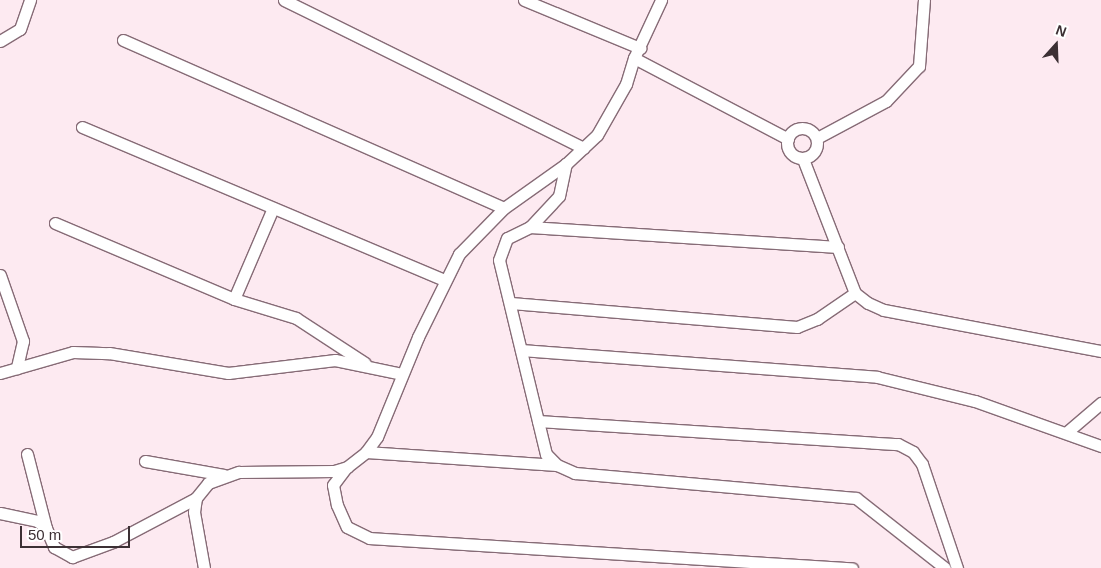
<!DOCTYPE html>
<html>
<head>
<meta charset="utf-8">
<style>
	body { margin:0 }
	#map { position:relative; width:1101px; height:568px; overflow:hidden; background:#fdeaf1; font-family:Helvetica,sans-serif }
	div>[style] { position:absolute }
	.roads { filter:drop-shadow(1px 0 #866b76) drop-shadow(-1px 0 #866b76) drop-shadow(0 1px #866b76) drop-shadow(0 -1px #866b76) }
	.minor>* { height:11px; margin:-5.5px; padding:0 5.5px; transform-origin:5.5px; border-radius:5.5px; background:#fff }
	.minor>.ring { margin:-5.5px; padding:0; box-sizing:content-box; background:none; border:11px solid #fff; border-radius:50% }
	span { translate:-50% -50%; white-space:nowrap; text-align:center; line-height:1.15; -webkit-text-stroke:4px #fff; paint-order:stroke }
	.north { position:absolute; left:1031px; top:20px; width:50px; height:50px; -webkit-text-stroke:4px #fff; paint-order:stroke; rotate:20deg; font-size:14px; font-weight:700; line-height:20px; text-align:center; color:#3c3034 }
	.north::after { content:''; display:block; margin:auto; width:18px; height:22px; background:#3c3034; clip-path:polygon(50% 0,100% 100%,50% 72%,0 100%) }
	.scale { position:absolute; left:20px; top:526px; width:110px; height:22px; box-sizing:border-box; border:2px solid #3c3034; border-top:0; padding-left:6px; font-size:15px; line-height:18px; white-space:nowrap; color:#3c3034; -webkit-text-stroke:4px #fff; paint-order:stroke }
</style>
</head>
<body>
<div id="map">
	<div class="roads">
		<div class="minor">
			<i style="left:284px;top:0;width:334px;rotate:26.3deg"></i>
			<i style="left:524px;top:0;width:126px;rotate:22.5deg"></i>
			<i style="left:123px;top:40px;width:416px;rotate:23.8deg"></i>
			<i style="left:0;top:41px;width:23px;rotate:-31deg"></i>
			<i style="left:20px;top:29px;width:31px;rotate:-71deg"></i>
			<i style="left:634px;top:58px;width:174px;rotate:27.7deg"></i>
			<i style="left:82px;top:127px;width:393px;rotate:22.9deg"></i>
			<i class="ring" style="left:787px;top:128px;width:19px;height:19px"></i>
			<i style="left:817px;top:138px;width:78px;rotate:-28.2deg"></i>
			<i style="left:886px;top:101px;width:48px;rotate:-46.7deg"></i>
			<i style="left:919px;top:66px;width:66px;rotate:-85.7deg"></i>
			<i style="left:803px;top:159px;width:144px;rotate:68.8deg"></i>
			<i style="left:855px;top:293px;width:16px;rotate:38deg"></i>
			<i style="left:868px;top:303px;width:17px;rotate:24deg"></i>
			<i style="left:884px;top:310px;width:221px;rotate:10.7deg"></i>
			<i style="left:55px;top:223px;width:194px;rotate:23deg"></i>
			<i style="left:234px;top:299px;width:65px;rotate:17deg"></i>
			<i style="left:296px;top:318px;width:82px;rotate:33.1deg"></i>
			<i style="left:530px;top:227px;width:42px;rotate:-46.9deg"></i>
			<i style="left:559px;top:196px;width:33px;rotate:-78deg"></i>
			<i style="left:838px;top:247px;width:309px;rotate:-176.3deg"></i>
			<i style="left:530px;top:227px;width:25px;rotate:154deg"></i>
			<i style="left:507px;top:238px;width:23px;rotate:110deg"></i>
			<i style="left:499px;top:260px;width:200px;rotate:76.4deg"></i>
			<i style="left:546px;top:454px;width:16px;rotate:45deg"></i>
			<i style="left:557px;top:465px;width:20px;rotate:24deg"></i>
			<i style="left:575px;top:473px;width:282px;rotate:5.1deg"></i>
			<i style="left:856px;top:498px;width:113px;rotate:38.2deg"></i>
			<i style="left:0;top:275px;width:70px;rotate:70.8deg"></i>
			<i style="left:23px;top:341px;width:28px;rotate:103deg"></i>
			<i style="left:234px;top:299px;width:99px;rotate:-66.8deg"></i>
			<i style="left:511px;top:303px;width:287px;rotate:4.8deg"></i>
			<i style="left:797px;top:327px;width:22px;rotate:-22deg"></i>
			<i style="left:817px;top:319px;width:46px;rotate:-34.4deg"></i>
			<i style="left:521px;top:350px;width:357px;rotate:4.3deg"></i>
			<i style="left:877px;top:377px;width:101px;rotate:13.8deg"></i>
			<i style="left:975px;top:401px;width:134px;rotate:19.7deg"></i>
			<i style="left:0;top:373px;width:76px;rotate:-16deg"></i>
			<i style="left:73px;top:352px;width:36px;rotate:2deg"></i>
			<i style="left:109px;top:353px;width:121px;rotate:9.5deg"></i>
			<i style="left:228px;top:373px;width:108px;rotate:-6.9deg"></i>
			<i style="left:335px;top:360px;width:68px;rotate:11.8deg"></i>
			<i style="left:538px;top:421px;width:361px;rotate:3.7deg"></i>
			<i style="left:898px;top:444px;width:17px;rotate:28deg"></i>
			<i style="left:913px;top:452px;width:15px;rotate:53deg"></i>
			<i style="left:922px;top:464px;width:110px;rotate:71.4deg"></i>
			<i style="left:1067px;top:432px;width:45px;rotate:-40.5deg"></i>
			<i style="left:366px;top:452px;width:191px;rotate:3.9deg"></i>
			<i style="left:27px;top:454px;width:76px;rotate:75.6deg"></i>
			<i style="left:145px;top:461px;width:80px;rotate:10deg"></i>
			<i style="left:345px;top:469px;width:20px;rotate:127deg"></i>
			<i style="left:333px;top:485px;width:20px;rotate:79deg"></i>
			<i style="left:337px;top:505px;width:24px;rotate:66deg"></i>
			<i style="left:347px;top:527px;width:25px;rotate:26deg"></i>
			<i style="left:370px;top:538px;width:483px;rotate:3.6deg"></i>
			<i style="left:0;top:513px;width:38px;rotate:12deg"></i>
			<i style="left:37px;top:521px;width:11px;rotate:38deg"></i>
			<i style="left:46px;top:528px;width:21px;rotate:67deg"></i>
			<i style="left:54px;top:547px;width:21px;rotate:29deg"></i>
			<i style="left:72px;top:557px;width:44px;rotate:-20.1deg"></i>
			<i style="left:113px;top:542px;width:94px;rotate:-27.9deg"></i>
			<i style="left:204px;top:568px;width:57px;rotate:-100.1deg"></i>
			<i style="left:194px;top:512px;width:14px;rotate:-82deg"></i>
			<i style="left:196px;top:498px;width:19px;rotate:-51deg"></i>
			<i style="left:208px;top:483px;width:33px;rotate:-20deg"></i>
			<i style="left:239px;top:472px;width:95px;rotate:-0.6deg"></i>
			<i style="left:334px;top:471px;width:14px;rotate:-17deg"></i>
			<i style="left:347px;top:467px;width:24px;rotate:-38deg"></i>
			<i style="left:366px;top:452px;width:19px;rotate:-54deg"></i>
			<i style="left:377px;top:437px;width:108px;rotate:-67.7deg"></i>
			<i style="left:418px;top:337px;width:93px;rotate:-63.7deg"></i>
			<i style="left:459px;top:254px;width:64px;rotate:-45.6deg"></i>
			<i style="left:504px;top:208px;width:76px;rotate:-35.4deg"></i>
			<i style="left:566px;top:164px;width:42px;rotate:-43.1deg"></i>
			<i style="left:597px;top:135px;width:59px;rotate:-60.4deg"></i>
			<i style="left:626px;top:84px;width:27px;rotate:-73deg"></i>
			<i style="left:634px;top:58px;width:64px;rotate:-65deg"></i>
		</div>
	</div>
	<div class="north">N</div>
	<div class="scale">50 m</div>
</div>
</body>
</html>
